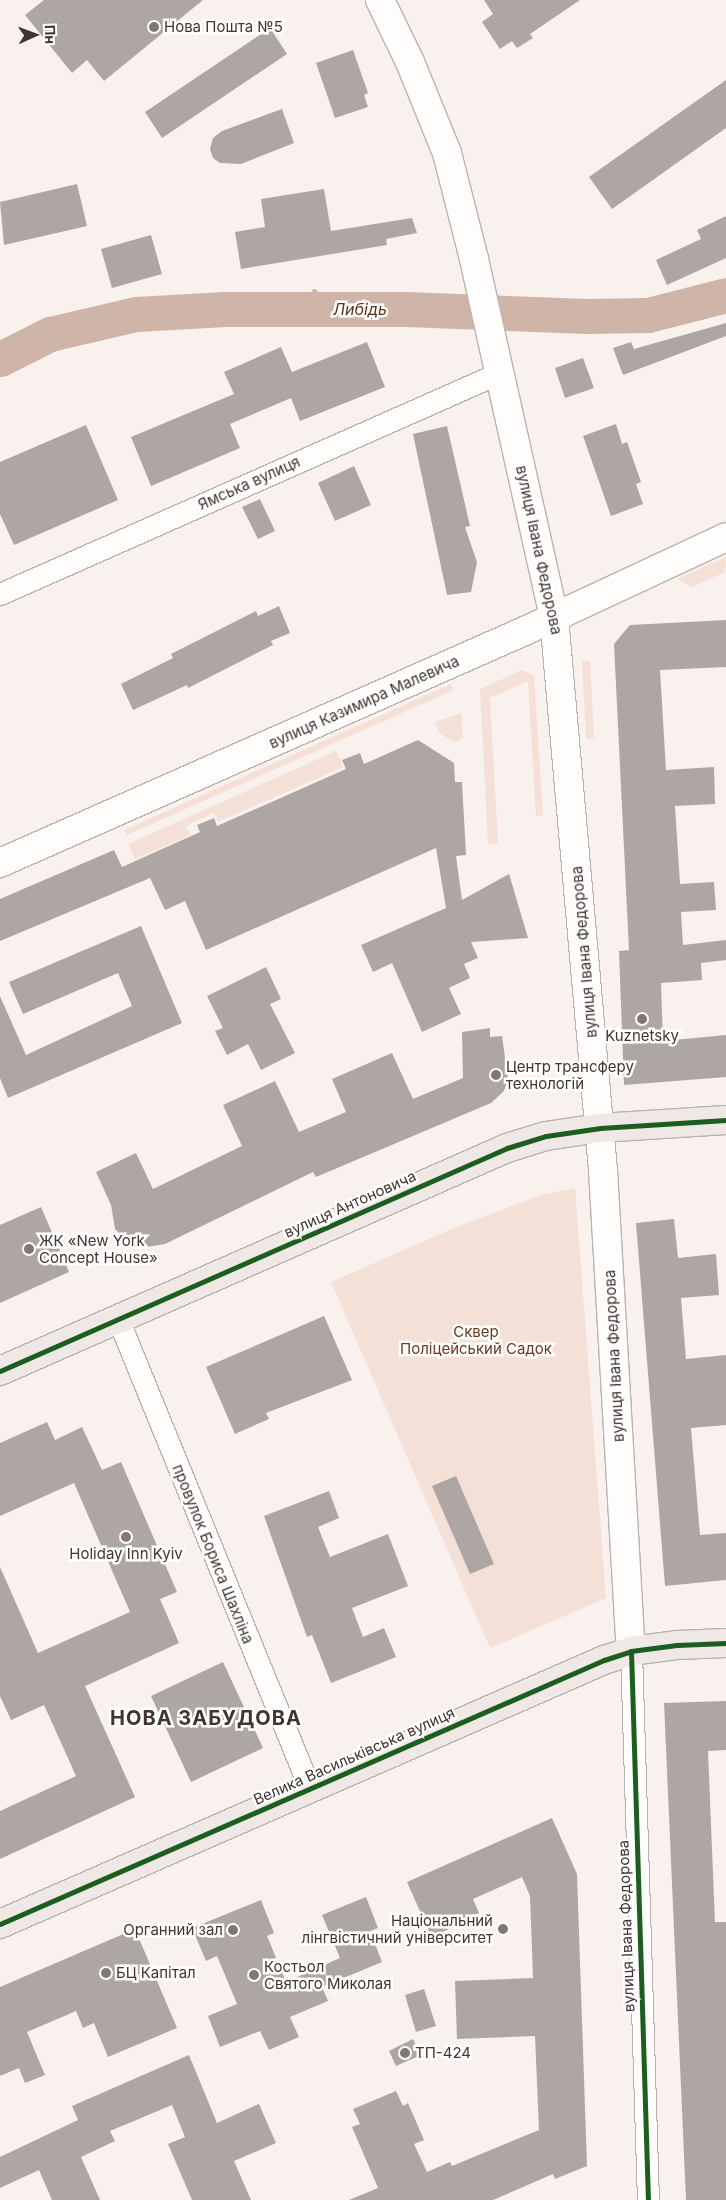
<!DOCTYPE html>
<html>
<head>
<meta charset="utf-8">
<style>
	body { margin:0 }
	#map { position:relative; width:726px; height:2200px; overflow:hidden; background:#f8f1ee; font-family:Inter,sans-serif }
	div>[style] { position:absolute }
	.green>* { inset:0; background:#f5e0d7 }
	.stream>* { height:5.5px; margin:-2.75px; padding:0 2.75px; transform-origin:2.75px; border-radius:2.75px; background:#cfb4a8 }
	.river>* { height:35px; margin:-17.5px; padding:0 17.5px; transform-origin:17.5px; border-radius:17.5px; background:#cfb4a8 }
	.building>* { inset:0; background:#aea6a2 }
	.roads { filter:drop-shadow(1px 0 #bab2ae) drop-shadow(-1px 0 #bab2ae) drop-shadow(0 1px #bab2ae) drop-shadow(0 -1px #bab2ae) }
	.minor>* { height:21px; margin:-10.5px; padding:0 10.5px; transform-origin:10.5px; border-radius:10.5px; background:#fefdfc }
	.secondary>* { height:28px; margin:-14px; padding:0 14px; transform-origin:14px; border-radius:14px; background:#fefdfc }
	.primary>* { height:28px; margin:-14px; padding:0 14px; transform-origin:14px; border-radius:14px; background:#f0e8e5 }
	.cycleway>* { height:5px; margin:-2.5px; padding:0 2.5px; transform-origin:2.5px; border-radius:2.5px; background:#1b5e20 }
	.dots>* { width:14px; height:14px; translate:-50% -50%; box-sizing:border-box; border:2px solid #fff; border-radius:50% }
	span { translate:-50% -50%; white-space:nowrap; text-align:center; line-height:1.15; -webkit-text-stroke:5px #fff; paint-order:stroke }
	.poi-label { font-size:15px; color:#42352f }
	.left { translate:0 -50%; text-align:left }
	.right { translate:-100% -50%; text-align:right }
	.street-label { font-size:15px; color:#42352f }
	.park-label { font-size:15px; color:#6a3a21 }
	.water-label { font-size:16px; color:#603017; font-style:italic }
	.district-label { font-size:20px; color:#42352f; font-weight:700; letter-spacing:1px }
	.north { position:absolute; left:10px; top:10px; width:50px; height:50px; -webkit-text-stroke:4px #fff; paint-order:stroke; rotate:88deg; font-size:14px; font-weight:700; line-height:20px; text-align:center; color:#42352f }
	.north::after { content:''; display:block; margin:auto; width:18px; height:22px; background:#42352f; clip-path:polygon(50% 0,100% 100%,50% 72%,0 100%) }
</style>
</head>
<body>
<div id="map">
	<div class="green">
		<i style="clip-path:polygon(726px 557px,725px 572px,692px 587px,677px 579px)"></i>
		<i style="clip-path:polygon(582px 661px,590px 661px,594px 738px,586px 739px)"></i>
		<i style="clip-path:polygon(522px 670px,534px 676px,543px 815px,536px 816px,528px 681px,490px 698px,498px 843px,488px 844px,480px 689px)"></i>
		<i style="clip-path:polygon(451px 684px,454px 690px,127px 835px,124px 830px)"></i>
		<i style="clip-path:polygon(461px 713px,463px 738px,454px 742px,439px 733px,435px 722px)"></i>
		<i style="clip-path:polygon(336px 751px,343px 767px,218px 822px,214px 813px,186px 826px,190px 835px,135px 859px,128px 844px)"></i>
		<i style="clip-path:polygon(575px 1188px,606px 1598px,490px 1648px,331px 1282px,454px 1228px,541px 1195px)"></i>
	</div>
	<div class="stream">
		<i style="left:315px;top:292px;width:18px;rotate:68deg"></i>
	</div>
	<div class="river">
		<i style="left:0;top:359px;width:56px;rotate:-26.6deg"></i>
		<i style="left:50px;top:334px;width:88px;rotate:-13.1deg"></i>
		<i style="left:136px;top:314px;width:89px;rotate:-3.2deg"></i>
		<i style="left:225px;top:309px;width:181px"></i>
		<i style="left:406px;top:309px;width:181px;rotate:2.2deg"></i>
		<i style="left:587px;top:316px;width:61px;rotate:-0.9deg"></i>
		<i style="left:648px;top:315px;width:81px;rotate:-14.4deg"></i>
	</div>
	<div class="building">
		<i style="clip-path:polygon(44px 0,203px 0,104px 81px,87px 60px,72px 73px,25px 15px)"></i>
		<i style="clip-path:polygon(484px 0,580px 0,530px 34px,533px 38px,517px 48px,512px 41px,500px 49px,482px 22px,493px 14px)"></i>
		<i style="clip-path:polygon(270px 28px,287px 54px,162px 138px,145px 112px)"></i>
		<i style="clip-path:polygon(353px 50px,368px 93px,364px 95px,368px 107px,335px 118px,316px 63px)"></i>
		<i style="clip-path:polygon(726px 80px,726px 128px,612px 209px,589px 177px)"></i>
		<i style="clip-path:polygon(282px 109px,294px 143px,241px 164px,220px 163px,213px 158px,210px 149px,213px 138px,222px 131px)"></i>
		<i style="clip-path:polygon(77px 184px,87px 226px,4px 245px,0 202px)"></i>
		<i style="clip-path:polygon(324px 189px,331px 231px,412px 218px,417px 233px,386px 239px,387px 245px,241px 269px,235px 232px,265px 227px,261px 199px)"></i>
		<i style="clip-path:polygon(726px 216px,726px 258px,667px 285px,656px 260px,701px 239px,697px 230px)"></i>
		<i style="clip-path:polygon(151px 235px,162px 274px,112px 288px,101px 249px)"></i>
		<i style="clip-path:polygon(726px 323px,726px 336px,623px 375px,613px 348px,631px 342px,634px 349px)"></i>
		<i style="clip-path:polygon(367px 342px,385px 387px,300px 421px,291px 398px,230px 424px,240px 448px,151px 486px,131px 437px,234px 394px,224px 372px,281px 347px,292px 372px)"></i>
		<i style="clip-path:polygon(583px 358px,594px 388px,565px 398px,555px 368px)"></i>
		<i style="clip-path:polygon(616px 424px,622px 444px,627px 442px,641px 482px,636px 484px,643px 504px,611px 516px,583px 436px)"></i>
		<i style="clip-path:polygon(86px 425px,118px 500px,14px 545px,0 514px,0 462px)"></i>
		<i style="clip-path:polygon(447px 426px,470px 526px,465px 527px,477px 562px,471px 592px,447px 595px,413px 434px)"></i>
		<i style="clip-path:polygon(354px 466px,371px 505px,335px 521px,318px 483px)"></i>
		<i style="clip-path:polygon(260px 499px,275px 531px,258px 539px,242px 507px)"></i>
		<i style="clip-path:polygon(279px 606px,290px 633px,271px 641px,273px 645px,188px 688px,187px 685px,133px 710px,121px 684px,173px 658px,171px 654px,256px 611px,258px 616px)"></i>
		<i style="clip-path:polygon(726px 620px,726px 667px,660px 670px,666px 770px,714px 767px,715px 804px,675px 806px,680px 884px,714px 882px,716px 910px,681px 912px,683px 945px,726px 940px,726px 960px,701px 963px,702px 980px,661px 983px,663px 1041px,726px 1035px,726px 1077px,624px 1085px,619px 951px,629px 950px,614px 644px,630px 625px)"></i>
		<i style="clip-path:polygon(418px 740px,454px 763px,455px 782px,462px 782px,466px 855px,456px 856px,462px 900px,509px 874px,528px 938px,471px 942px,478px 958px,464px 964px,470px 978px,449px 988px,461px 1014px,422px 1032px,392px 963px,373px 972px,361px 945px,446px 908px,436px 848px,206px 950px,185px 901px,165px 910px,150px 878px,0 941px,0 899px,114px 850px,122px 867px,200px 832px,197px 825px,214px 818px,217px 826px,346px 769px,342px 760px,360px 753px,364px 764px)"></i>
		<i style="clip-path:polygon(141px 926px,182px 1023px,8px 1098px,0 1078px,0 996px,26px 1055px,132px 1006px,118px 973px,23px 1014px,9px 982px)"></i>
		<i style="clip-path:polygon(266px 967px,281px 999px,270px 1004px,295px 1053px,261px 1070px,248px 1044px,227px 1055px,215px 1031px,223px 1028px,207px 996px)"></i>
		<i style="clip-path:polygon(490px 1028px,490px 1037px,502px 1036px,508px 1079px,504px 1091px,491px 1103px,316px 1177px,313px 1172px,165px 1244px,141px 1248px,131px 1245px,115px 1229px,111px 1205px,96px 1172px,136px 1153px,153px 1189px,242px 1146px,223px 1105px,275px 1081px,299px 1132px,346px 1112px,332px 1079px,392px 1053px,413px 1099px,463px 1078px,462px 1032px)"></i>
		<i style="clip-path:polygon(41px 1207px,69px 1272px,0 1303px,0 1225px)"></i>
		<i style="clip-path:polygon(674px 1219px,678px 1258px,716px 1254px,719px 1295px,681px 1298px,686px 1359px,726px 1355px,726px 1425px,691px 1428px,700px 1535px,726px 1533px,726px 1580px,665px 1586px,636px 1223px)"></i>
		<i style="clip-path:polygon(324px 1316px,352px 1380px,266px 1413px,269px 1419px,235px 1434px,206px 1367px)"></i>
		<i style="clip-path:polygon(47px 1422px,55px 1440px,82px 1427px,102px 1470px,121px 1462px,177px 1592px,160px 1599px,179px 1643px,85px 1686px,135px 1797px,0 1859px,0 1811px,76px 1776px,44px 1705px,11px 1720px,0 1696px,0 1567px,38px 1653px,130px 1612px,74px 1483px,0 1516px,0 1443px)"></i>
		<i style="clip-path:polygon(456px 1476px,494px 1564px,470px 1574px,432px 1486px)"></i>
		<i style="clip-path:polygon(329px 1491px,339px 1518px,318px 1527px,330px 1557px,388px 1534px,408px 1586px,352px 1608px,363px 1637px,384px 1628px,396px 1657px,331px 1683px,312px 1635px,307px 1637px,264px 1516px)"></i>
		<i style="clip-path:polygon(223px 1662px,263px 1748px,191px 1782px,151px 1696px)"></i>
		<i style="clip-path:polygon(726px 1701px,726px 1750px,708px 1751px,715px 1922px,726px 1922px,726px 2200px,686px 2200px,664px 1703px)"></i>
		<i style="clip-path:polygon(552px 1818px,577px 1874px,587px 2166px,555px 2179px,553px 2174px,493px 2200px,349px 2200px,378px 2188px,352px 2127px,360px 2124px,353px 2109px,396px 2091px,403px 2106px,408px 2103px,424px 2140px,414px 2144px,427px 2172px,450px 2162px,452px 2166px,539px 2130px,535px 2036px,457px 2039px,455px 1981px,533px 1978px,530px 1896px,522px 1877px,473px 1899px,479px 1913px,432px 1938px,407px 1882px)"></i>
		<i style="clip-path:polygon(366px 1897px,378px 1928px,370px 1931px,382px 1962px,322px 1987px,328px 2001px,290px 2017px,299px 2037px,269px 2050px,260px 2031px,220px 2047px,208px 2016px,237px 2004px,217px 1956px,206px 1961px,192px 1928px,261px 1900px,274px 1933px,267px 1936px,286px 1982px,340px 1958px,322px 1915px)"></i>
		<i style="clip-path:polygon(135px 1929px,177px 2028px,108px 2057px,94px 2023px,83px 2028px,76px 2011px,27px 2032px,45px 2075px,25px 2083px,19px 2068px,0 2076px,0 1987px)"></i>
		<i style="clip-path:polygon(424px 1989px,436px 2026px,416px 2032px,405px 1995px)"></i>
		<i style="clip-path:polygon(413px 2039px,421px 2055px,396px 2066px,389px 2051px)"></i>
		<i style="clip-path:polygon(189px 2055px,217px 2123px,259px 2104px,276px 2143px,234px 2161px,251px 2200px,192px 2200px,168px 2144px,185px 2137px,172px 2105px,110px 2131px,115px 2141px,81px 2157px,100px 2200px,52px 2200px,39px 2170px,0 2188px,0 2157px,78px 2120px,72px 2106px)"></i>
	</div>
	<div class="roads">
		<div class="minor">
			<i style="left:0;top:594px;width:546px;rotate:-23.89deg"></i>
			<i style="left:118px;top:1319px;width:508px;rotate:67.78deg"></i>
			<i style="left:631px;top:1651px;width:549px;rotate:88.23deg"></i>
		</div>
		<div class="secondary">
			<i style="left:380px;top:0;width:69px;rotate:64.2deg"></i>
			<i style="left:410px;top:62px;width:98px;rotate:67.9deg"></i>
			<i style="left:447px;top:153px;width:109px;rotate:75.7deg"></i>
			<i style="left:474px;top:259px;width:367px;rotate:77.4deg"></i>
			<i style="left:554px;top:617px;width:555px;rotate:84.94deg"></i>
			<i style="left:603px;top:1170px;width:482px;rotate:86.7deg"></i>
			<i style="left:0;top:863px;width:578px;rotate:-23.86deg"></i>
			<i style="left:529px;top:629px;width:217px;rotate:-25deg"></i>
		</div>
		<div class="primary">
			<i style="left:0;top:1371px;width:554px;rotate:-23.74deg"></i>
			<i style="left:507px;top:1148px;width:41px;rotate:-17.1deg"></i>
			<i style="left:546px;top:1136px;width:55px;rotate:-8.4deg"></i>
			<i style="left:600px;top:1128px;width:126px;rotate:-3.6deg"></i>
			<i style="left:0;top:1924px;width:659px;rotate:-23.61deg"></i>
			<i style="left:604px;top:1660px;width:28px;rotate:-18deg"></i>
			<i style="left:631px;top:1651px;width:46px;rotate:-7.4deg"></i>
			<i style="left:677px;top:1645px;width:49px;rotate:-2.3deg"></i>
		</div>
	</div>
	<div class="cycleway">
		<i style="left:0;top:1371px;width:554px;rotate:-23.74deg"></i>
		<i style="left:507px;top:1148px;width:41px;rotate:-17.1deg"></i>
		<i style="left:546px;top:1136px;width:55px;rotate:-8.4deg"></i>
		<i style="left:600px;top:1128px;width:126px;rotate:-3.6deg"></i>
		<i style="left:631px;top:1651px;width:549px;rotate:88.23deg"></i>
		<i style="left:0;top:1924px;width:659px;rotate:-23.61deg"></i>
		<i style="left:604px;top:1660px;width:28px;rotate:-18deg"></i>
		<i style="left:631px;top:1651px;width:46px;rotate:-7.4deg"></i>
		<i style="left:677px;top:1645px;width:49px;rotate:-2.3deg"></i>
	</div>
	<div class="dots">
		<i style="left:154px;top:27px;background:#827772"></i>
		<i style="left:642px;top:1019px;background:#827772"></i>
		<i style="left:496px;top:1075px;background:#827772"></i>
		<i style="left:29px;top:1249px;background:#827772"></i>
		<i style="left:126px;top:1537px;background:#827772"></i>
		<i style="left:503px;top:1929px;background:#827772"></i>
		<i style="left:233px;top:1930px;background:#827772"></i>
		<i style="left:106px;top:1973px;background:#827772"></i>
		<i style="left:254px;top:1975px;background:#827772"></i>
		<i style="left:405px;top:2053px;background:#827772"></i>
	</div>
	<div class="poi-label">
		<span class="left" style="left:164px;top:27px">Нова Пошта №5</span>
		<span style="left:642px;top:1036px">Kuznetsky</span>
		<span class="left" style="left:506px;top:1075px">Центр трансферу<br>технологій</span>
		<span class="left" style="left:39px;top:1249px">ЖК «New York<br>Concept House»</span>
		<span style="left:126px;top:1554px">Holiday Inn Kyiv</span>
		<span class="right" style="left:493px;top:1929px">Національний<br>лінгвістичний університет</span>
		<span class="right" style="left:223px;top:1930px">Органний зал</span>
		<span class="left" style="left:264px;top:1975px">Костьол<br>Святого Миколая</span>
		<span class="left" style="left:116px;top:1973px">БЦ Капітал</span>
		<span class="left" style="left:415px;top:2053px">ТП-424</span>
	</div>
	<div class="street-label">
		<span style="left:249px;top:483px;rotate:-24deg">Ямська вулиця</span>
		<span style="left:539px;top:550px;rotate:78deg">вулиця Івана Федорова</span>
		<span style="left:364px;top:702px;rotate:-24deg">вулиця Казимира Малевича</span>
		<span style="left:584px;top:952px;rotate:-95deg">вулиця Івана Федорова</span>
		<span style="left:350px;top:1204px;rotate:-24deg">вулиця Антоновича</span>
		<span style="left:614px;top:1356px;rotate:-93deg">вулиця Івана Федорова</span>
		<span style="left:213px;top:1554px;rotate:68deg">провулок Бориса Шахліна</span>
		<span style="left:354px;top:1756px;rotate:-24deg">Велика Васильківська вулиця</span>
		<span style="left:626px;top:1926px;rotate:-92deg">вулиця Івана Федорова</span>
	</div>
	<div class="park-label">
		<span style="left:476px;top:1340px">Сквер<br>Поліцейський Садок</span>
	</div>
	<div class="water-label">
		<span style="left:360px;top:309px">Либідь</span>
	</div>
	<div class="district-label">
		<span style="left:206px;top:1718px">НОВА ЗАБУДОВА</span>
	</div>
	<div class="north">Пн</div>
</div>
</body>
</html>
